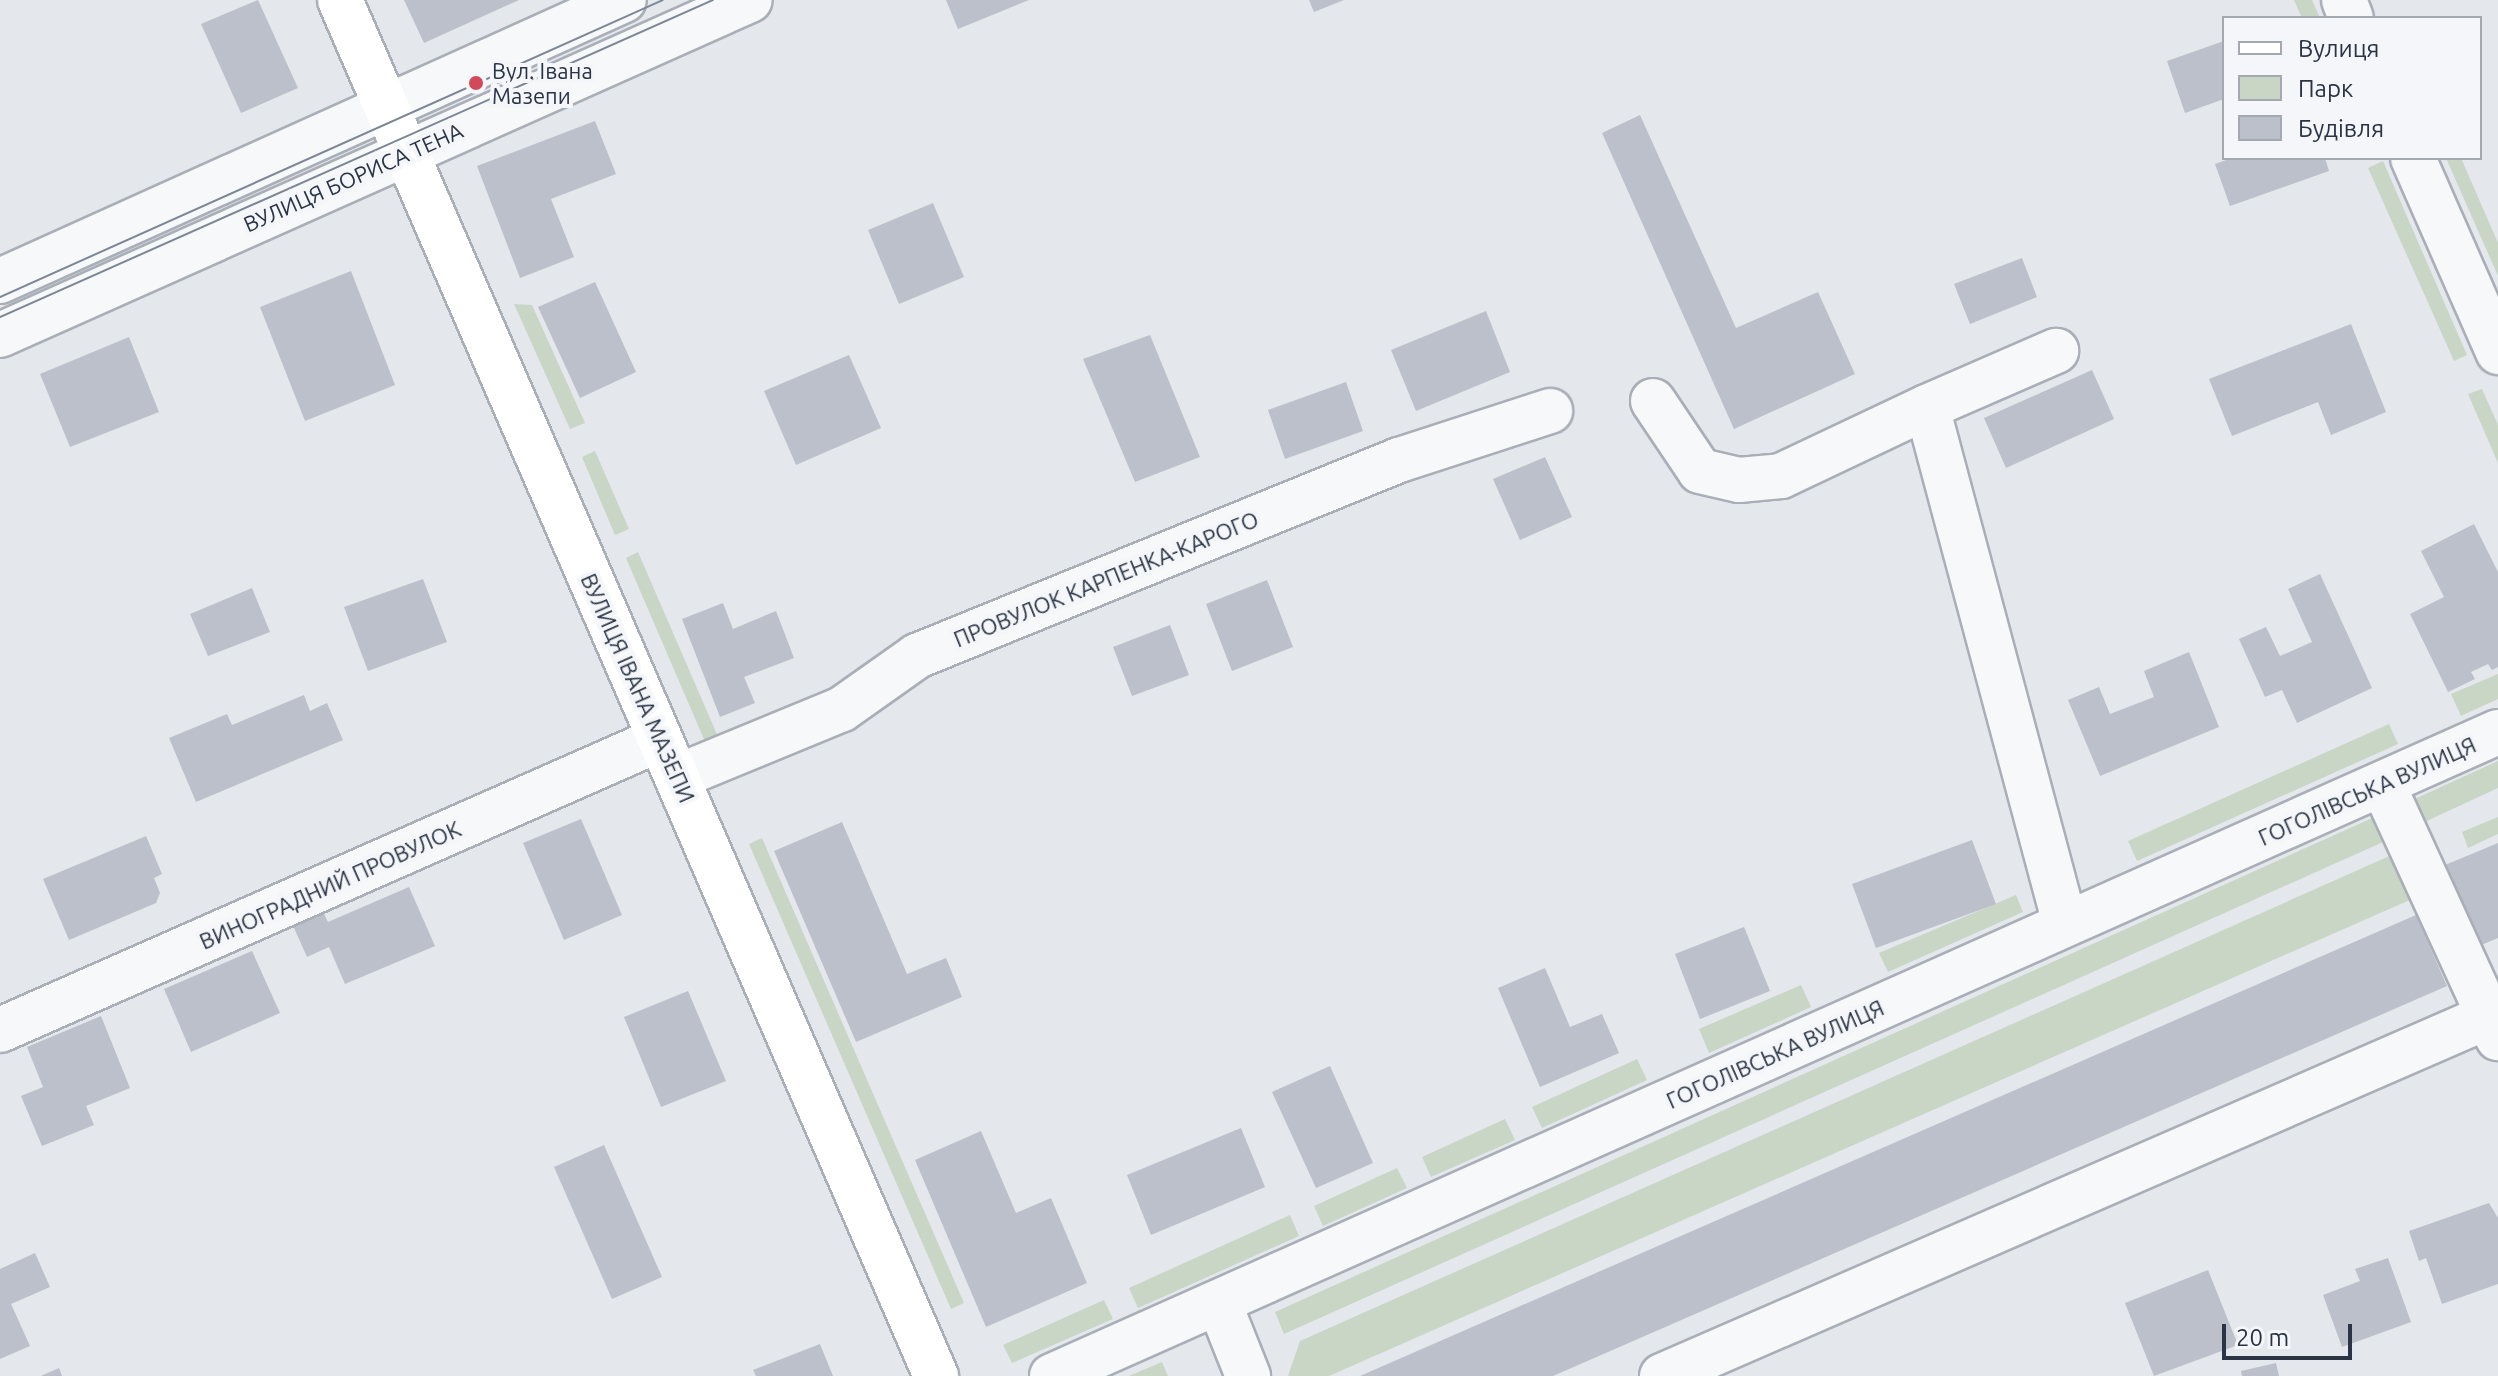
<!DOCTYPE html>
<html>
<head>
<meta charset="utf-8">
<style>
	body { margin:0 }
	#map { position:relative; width:2498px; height:1376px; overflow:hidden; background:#e4e7ec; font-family:Ubuntu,sans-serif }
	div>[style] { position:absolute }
	.green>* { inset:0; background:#c9d6c5 }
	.building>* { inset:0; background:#bbc0ca }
	.roads { filter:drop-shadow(2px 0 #a9aeb7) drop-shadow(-2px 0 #a9aeb7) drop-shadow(0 2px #a9aeb7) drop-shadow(0 -2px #a9aeb7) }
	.minor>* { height:44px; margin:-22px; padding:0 22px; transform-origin:22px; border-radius:22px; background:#f7f8fa }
	.major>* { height:44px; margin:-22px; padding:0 22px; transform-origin:22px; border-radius:22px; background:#fff }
	.tram>* { height:2px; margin:-1px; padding:0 1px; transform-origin:1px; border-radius:1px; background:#7d8696 }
	.dots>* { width:22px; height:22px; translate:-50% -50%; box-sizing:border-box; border:4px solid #f4f6f9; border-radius:50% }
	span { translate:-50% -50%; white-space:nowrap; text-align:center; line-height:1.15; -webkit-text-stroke:8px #f4f6f9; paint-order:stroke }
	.poi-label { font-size:22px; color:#2b3445 }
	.left { translate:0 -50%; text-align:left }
	.street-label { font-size:22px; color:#2b3445 }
	.legend { position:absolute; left:2222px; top:16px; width:260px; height:144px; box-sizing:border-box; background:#f4f6f9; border:2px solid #a4a8b1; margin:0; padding:10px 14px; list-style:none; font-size:24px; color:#2b3445 }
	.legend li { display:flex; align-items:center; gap:16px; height:40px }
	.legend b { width:40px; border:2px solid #a4a8b1 }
	.scale { position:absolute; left:2222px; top:1324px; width:130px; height:36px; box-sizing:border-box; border:4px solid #2b3445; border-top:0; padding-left:10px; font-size:24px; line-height:28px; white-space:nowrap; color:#2b3445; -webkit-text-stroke:6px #f4f6f9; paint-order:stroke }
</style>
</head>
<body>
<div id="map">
	<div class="green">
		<i style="clip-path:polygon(2294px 0,2312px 0,2320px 18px,2302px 18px)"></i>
		<i style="clip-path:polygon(2446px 158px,2461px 158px,2498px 243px,2498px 276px)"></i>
		<i style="clip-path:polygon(2383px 161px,2467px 355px,2454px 361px,2368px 168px)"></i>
		<i style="clip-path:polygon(514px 304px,532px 305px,585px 423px,570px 429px)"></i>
		<i style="clip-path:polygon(2482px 389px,2498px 425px,2498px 463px,2468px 394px)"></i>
		<i style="clip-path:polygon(595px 451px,629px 529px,615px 535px,582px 457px)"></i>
		<i style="clip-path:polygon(638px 552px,719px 739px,706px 744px,626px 558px)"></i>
		<i style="clip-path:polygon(2498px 674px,2498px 699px,2461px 716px,2451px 694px)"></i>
		<i style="clip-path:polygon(2389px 724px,2398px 744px,2137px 861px,2128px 841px)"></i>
		<i style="clip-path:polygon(2498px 761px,2498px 788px,2418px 825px,2408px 802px)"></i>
		<i style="clip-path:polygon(2379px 815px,2389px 835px,2383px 842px,1284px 1334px,1275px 1312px)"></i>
		<i style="clip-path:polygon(2498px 817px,2498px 834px,2468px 848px,2462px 832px)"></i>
		<i style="clip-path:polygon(762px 838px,964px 1303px,951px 1309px,749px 844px)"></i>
		<i style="clip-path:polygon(2394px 854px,2412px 899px,1329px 1376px,1288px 1376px,1300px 1341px)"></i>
		<i style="clip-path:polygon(2016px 895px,2023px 912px,1888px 972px,1879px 953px)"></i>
		<i style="clip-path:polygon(1801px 985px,1811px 1007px,1709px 1053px,1699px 1029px)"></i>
		<i style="clip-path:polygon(1637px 1059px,1647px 1080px,1542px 1128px,1532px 1107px)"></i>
		<i style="clip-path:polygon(1505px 1119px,1515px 1140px,1431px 1177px,1422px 1157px)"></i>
		<i style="clip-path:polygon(1397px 1168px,1407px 1188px,1323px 1226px,1314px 1206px)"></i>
		<i style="clip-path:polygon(1290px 1215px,1299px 1236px,1138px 1308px,1129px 1288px)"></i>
		<i style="clip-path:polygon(1104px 1300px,1113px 1319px,1012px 1363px,1003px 1345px)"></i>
		<i style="clip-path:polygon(1162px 1362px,1168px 1376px,1129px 1376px)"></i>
	</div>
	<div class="building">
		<i style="clip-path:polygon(258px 0,298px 88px,241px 113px,201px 24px)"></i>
		<i style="clip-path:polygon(404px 0,519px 0,424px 43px)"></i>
		<i style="clip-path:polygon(946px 0,1029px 0,958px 29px)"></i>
		<i style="clip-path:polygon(1309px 0,1344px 0,1314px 12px)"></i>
		<i style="clip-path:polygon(2224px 41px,2224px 99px,2185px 113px,2167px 61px)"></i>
		<i style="clip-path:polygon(1640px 115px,1736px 328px,1818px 292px,1855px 374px,1734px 429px,1602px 133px)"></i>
		<i style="clip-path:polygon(595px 121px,616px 174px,551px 199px,574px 257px,520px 278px,477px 166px)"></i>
		<i style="clip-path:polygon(2232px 158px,2325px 158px,2329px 171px,2230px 206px,2215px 164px)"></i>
		<i style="clip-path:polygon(933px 203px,964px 277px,899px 304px,868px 230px)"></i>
		<i style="clip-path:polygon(2022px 258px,2037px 297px,1970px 324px,1954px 284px)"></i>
		<i style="clip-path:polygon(351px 271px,395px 385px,305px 421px,260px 307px)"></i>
		<i style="clip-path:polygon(595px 282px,636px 372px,580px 398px,538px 307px)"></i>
		<i style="clip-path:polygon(1486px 311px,1510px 372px,1416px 411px,1391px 350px)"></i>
		<i style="clip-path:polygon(2351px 324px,2386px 412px,2331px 435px,2318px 402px,2232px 436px,2209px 379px)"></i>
		<i style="clip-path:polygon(1150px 335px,1200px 457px,1135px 482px,1083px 359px)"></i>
		<i style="clip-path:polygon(129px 337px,159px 412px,70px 447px,40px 374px)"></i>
		<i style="clip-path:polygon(849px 355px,881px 428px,796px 465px,764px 391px)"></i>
		<i style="clip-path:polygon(2092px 370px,2114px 419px,2006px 468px,1984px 418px)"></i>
		<i style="clip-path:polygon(1346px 382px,1363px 431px,1285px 459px,1268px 410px)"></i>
		<i style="clip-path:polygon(1545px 457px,1572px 517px,1520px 540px,1493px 479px)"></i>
		<i style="clip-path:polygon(2474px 524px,2498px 572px,2498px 667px,2492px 670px,2488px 664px,2471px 672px,2475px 679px,2448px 692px,2410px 614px,2444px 597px,2421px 551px)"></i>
		<i style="clip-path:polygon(2320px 574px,2372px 688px,2297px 723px,2282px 690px,2265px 697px,2239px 639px,2266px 627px,2280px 656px,2312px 642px,2288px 589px)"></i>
		<i style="clip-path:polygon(423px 579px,447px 642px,368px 671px,344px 607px)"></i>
		<i style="clip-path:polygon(1267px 580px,1293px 647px,1232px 671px,1206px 604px)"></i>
		<i style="clip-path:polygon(252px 588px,270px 632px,208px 656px,190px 614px)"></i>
		<i style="clip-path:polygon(723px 603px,733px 629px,776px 611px,794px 658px,744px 677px,755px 703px,720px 717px,682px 619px)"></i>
		<i style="clip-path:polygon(1170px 625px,1189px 675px,1132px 696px,1113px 647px)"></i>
		<i style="clip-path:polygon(2189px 652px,2219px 727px,2100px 776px,2068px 700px,2099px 687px,2110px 714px,2154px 697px,2144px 671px)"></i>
		<i style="clip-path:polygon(304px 695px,310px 711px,327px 703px,343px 740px,196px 802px,169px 738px,227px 714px,232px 725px)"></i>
		<i style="clip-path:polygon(581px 819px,622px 915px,564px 940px,523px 843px)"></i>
		<i style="clip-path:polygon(842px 822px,907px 974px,946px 958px,962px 997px,856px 1042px,774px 851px)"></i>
		<i style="clip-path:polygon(146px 836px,162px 874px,154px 878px,160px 893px,156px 903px,69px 940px,43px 879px)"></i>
		<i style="clip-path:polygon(1972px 840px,1996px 904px,1876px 948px,1852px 884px)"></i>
		<i style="clip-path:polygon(2498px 843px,2498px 938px,2472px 949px,2438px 868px)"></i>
		<i style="clip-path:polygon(409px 887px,435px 946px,345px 984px,329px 947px,307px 957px,291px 921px,321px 908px,328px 922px)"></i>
		<i style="clip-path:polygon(2416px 915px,2447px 986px,1553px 1376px,1360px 1376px)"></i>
		<i style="clip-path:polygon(1744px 927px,1770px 991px,1700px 1019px,1675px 954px)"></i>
		<i style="clip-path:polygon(252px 951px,280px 1013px,191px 1052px,164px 989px)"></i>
		<i style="clip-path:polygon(1545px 968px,1570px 1027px,1602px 1014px,1619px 1053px,1540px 1087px,1498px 988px)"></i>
		<i style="clip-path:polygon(688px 991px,726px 1081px,661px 1107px,624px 1017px)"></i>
		<i style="clip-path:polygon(101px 1016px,130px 1088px,86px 1106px,94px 1125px,42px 1146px,21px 1096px,43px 1087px,27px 1047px)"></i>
		<i style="clip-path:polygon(1330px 1066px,1373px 1163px,1316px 1188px,1272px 1092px)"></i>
		<i style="clip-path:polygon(1241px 1128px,1265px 1187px,1151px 1235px,1127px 1175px)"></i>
		<i style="clip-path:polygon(981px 1131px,1016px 1213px,1051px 1198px,1087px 1283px,986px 1327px,915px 1160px)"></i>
		<i style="clip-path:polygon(604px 1145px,662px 1277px,612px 1299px,554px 1167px)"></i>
		<i style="clip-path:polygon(2489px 1203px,2498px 1218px,2498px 1284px,2442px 1304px,2426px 1258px,2419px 1261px,2409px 1231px)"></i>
		<i style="clip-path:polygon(35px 1253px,50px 1287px,11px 1304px,30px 1346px,0 1359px,0 1269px)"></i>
		<i style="clip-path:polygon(2388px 1258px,2411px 1322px,2342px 1347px,2323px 1295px,2360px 1281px,2355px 1269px)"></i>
		<i style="clip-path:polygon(2208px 1270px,2238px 1345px,2154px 1376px,2125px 1303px)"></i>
		<i style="clip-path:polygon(820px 1344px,833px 1376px,756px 1376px,753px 1370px)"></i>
		<i style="clip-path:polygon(2276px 1363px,2279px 1376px,2242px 1376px,2241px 1371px)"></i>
		<i style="clip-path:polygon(59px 1368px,62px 1376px,41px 1376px)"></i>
	</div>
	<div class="roads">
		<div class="minor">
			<i style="left:2344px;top:0;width:19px;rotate:69deg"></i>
			<i style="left:2413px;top:158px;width:212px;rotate:66.3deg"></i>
			<i style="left:0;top:281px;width:684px;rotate:-24.24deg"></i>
			<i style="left:0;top:335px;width:821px;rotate:-24.07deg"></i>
			<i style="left:1653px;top:401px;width:84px;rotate:56.1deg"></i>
			<i style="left:1700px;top:471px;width:40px;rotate:13deg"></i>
			<i style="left:1739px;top:480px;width:42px;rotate:-5.4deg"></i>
			<i style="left:1781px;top:476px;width:161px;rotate:-25.3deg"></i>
			<i style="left:1927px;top:407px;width:535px;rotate:75.05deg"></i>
			<i style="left:1927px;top:407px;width:141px;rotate:-23.5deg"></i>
			<i style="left:677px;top:777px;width:178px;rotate:-22.4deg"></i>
			<i style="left:842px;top:709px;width:92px;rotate:-35.2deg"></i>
			<i style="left:917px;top:656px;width:520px;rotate:-22.13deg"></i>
			<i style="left:1399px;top:460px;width:159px;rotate:-18deg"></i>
			<i style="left:2383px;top:785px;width:254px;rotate:65.4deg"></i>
			<i style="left:0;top:1030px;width:721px;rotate:-23.79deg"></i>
			<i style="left:1219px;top:1303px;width:79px;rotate:68.3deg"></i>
			<i style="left:1052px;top:1376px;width:1583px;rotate:-24.01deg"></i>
			<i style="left:1662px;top:1376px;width:902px;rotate:-23.52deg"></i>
			<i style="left:2489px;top:1016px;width:24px;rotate:68deg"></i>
		</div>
		<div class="major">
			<i style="left:340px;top:0;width:1500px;rotate:66.58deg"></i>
		</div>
	</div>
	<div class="tram">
		<i style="left:0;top:297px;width:726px;rotate:-24.13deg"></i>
		<i style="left:0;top:317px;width:780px;rotate:-23.97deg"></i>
	</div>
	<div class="dots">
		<i style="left:476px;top:83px;background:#d1495b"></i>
	</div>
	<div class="poi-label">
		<span class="left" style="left:492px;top:83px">Вул. Івана<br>Мазепи</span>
	</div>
	<div class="street-label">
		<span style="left:353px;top:177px;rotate:-24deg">ВУЛИЦЯ БОРИСА ТЕНА</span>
		<span style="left:1106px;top:579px;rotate:-22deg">ПРОВУЛОК КАРПЕНКА-КАРОГО</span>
		<span style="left:638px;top:688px;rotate:66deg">ВУЛИЦЯ ІВАНА МАЗЕПИ</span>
		<span style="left:2367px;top:791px;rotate:-24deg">ГОГОЛІВСЬКА ВУЛИЦЯ</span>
		<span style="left:330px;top:885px;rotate:-24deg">ВИНОГРАДНИЙ ПРОВУЛОК</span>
		<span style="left:1775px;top:1054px;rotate:-24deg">ГОГОЛІВСЬКА ВУЛИЦЯ</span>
	</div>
	<ul class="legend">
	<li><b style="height:10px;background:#fff"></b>Вулиця</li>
	<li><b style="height:22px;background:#c9d6c5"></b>Парк</li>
	<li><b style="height:22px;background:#bbc0ca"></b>Будівля</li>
	</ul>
	<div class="scale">20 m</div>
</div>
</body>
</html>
